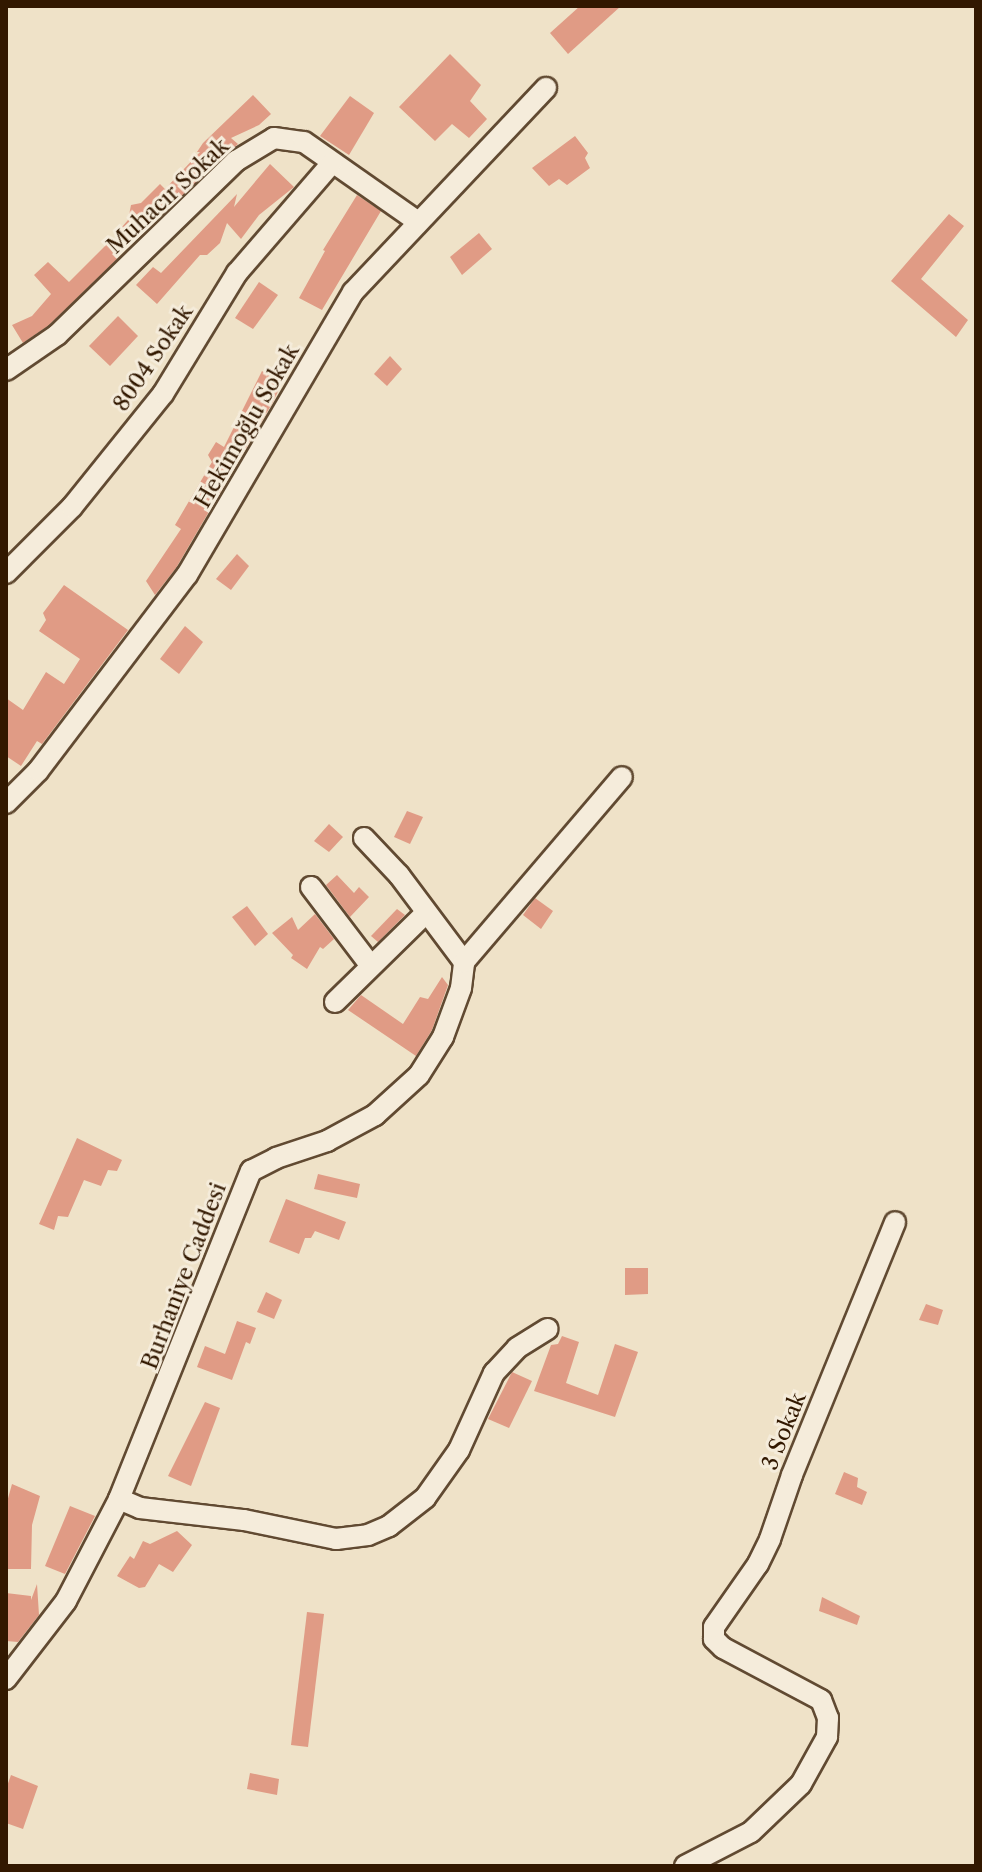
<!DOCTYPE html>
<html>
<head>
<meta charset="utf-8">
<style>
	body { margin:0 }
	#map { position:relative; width:982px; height:1872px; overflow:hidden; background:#efe2c8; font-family:"Libre Caslon Text",serif }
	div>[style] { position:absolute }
	.building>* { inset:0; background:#e09b85 }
	.roads { filter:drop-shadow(2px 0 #614a32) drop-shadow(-2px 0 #614a32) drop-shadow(0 2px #614a32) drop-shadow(0 -2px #614a32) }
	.minor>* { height:20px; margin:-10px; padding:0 10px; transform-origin:10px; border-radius:10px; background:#f5ecdb }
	span { translate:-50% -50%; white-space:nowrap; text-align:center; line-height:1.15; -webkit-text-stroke:6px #f5ecdb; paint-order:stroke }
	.street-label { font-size:22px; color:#321800 }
	.frame { position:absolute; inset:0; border:8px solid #321800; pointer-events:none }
</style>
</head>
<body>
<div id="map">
	<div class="building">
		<i style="clip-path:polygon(580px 6px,621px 6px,568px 54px,550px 33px)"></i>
		<i style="clip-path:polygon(450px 54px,481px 85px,470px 101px,487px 119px,469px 138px,452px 124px,435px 141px,399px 107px)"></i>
		<i style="clip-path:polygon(253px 95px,271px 114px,259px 125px,231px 138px,238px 144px,179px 199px,155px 214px,156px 220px,147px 229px,115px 235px,128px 220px,131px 205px,141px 203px,160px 184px,165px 189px,200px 152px,197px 152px,203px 143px)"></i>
		<i style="clip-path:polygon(350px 96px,374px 113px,349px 155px,320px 136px)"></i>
		<i style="clip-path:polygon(575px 136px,588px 153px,585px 158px,590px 168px,567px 185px,559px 179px,549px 186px,532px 168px)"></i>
		<i style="clip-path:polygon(270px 164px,294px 187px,259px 215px,241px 239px,227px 223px,220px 243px,207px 255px,200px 255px,157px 304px,136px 285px,153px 267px,161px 273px,237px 194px,234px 207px)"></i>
		<i style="clip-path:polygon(357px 195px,381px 211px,322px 310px,299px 298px,325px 251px,323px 250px)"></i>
		<i style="clip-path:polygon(949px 214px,964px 226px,921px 279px,968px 320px,956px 337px,891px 281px)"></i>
		<i style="clip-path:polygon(479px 233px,492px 249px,462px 275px,450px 257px)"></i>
		<i style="clip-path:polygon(107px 244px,117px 259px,49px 325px,23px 343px,12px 325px,32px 316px,51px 294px,34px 275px,48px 262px,69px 282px)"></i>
		<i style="clip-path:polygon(259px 282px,278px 295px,253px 329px,235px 318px)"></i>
		<i style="clip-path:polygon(118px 316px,138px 336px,110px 366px,89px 346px)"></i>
		<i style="clip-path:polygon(390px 356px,402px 369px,387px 386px,374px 374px)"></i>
		<i style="clip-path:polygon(262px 371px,282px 383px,273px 402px,176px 568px,155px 595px,146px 581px,181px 529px,175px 525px,212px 462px,208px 455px,216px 442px,224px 447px)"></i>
		<i style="clip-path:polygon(237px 554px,249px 566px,231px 590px,216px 579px)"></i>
		<i style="clip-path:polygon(64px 585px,128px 630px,42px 744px,37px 741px,21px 766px,6px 756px,6px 698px,23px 710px,46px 672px,64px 684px,80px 659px,39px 631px,46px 620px,43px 613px)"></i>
		<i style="clip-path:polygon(185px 626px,203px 642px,179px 674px,160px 659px)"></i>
		<i style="clip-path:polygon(407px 811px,423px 817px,410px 844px,394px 837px)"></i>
		<i style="clip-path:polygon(329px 824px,343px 837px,329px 852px,314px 841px)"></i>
		<i style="clip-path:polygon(337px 875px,354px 893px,359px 887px,369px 897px,350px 917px,326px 885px)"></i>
		<i style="clip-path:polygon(535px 898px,553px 911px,541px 929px,523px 915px)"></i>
		<i style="clip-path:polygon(247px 906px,268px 934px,255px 946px,232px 917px)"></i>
		<i style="clip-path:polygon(397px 909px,405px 915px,378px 942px,371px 936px)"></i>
		<i style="clip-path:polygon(315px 914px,334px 939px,323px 949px,320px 947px,307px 969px,291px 958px,293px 955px,272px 933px,292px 917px,298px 930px)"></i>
		<i style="clip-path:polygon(442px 977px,448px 985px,432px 1030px,416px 1056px,348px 1010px,361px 995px,403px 1024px,420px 997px,428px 999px)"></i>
		<i style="clip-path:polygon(77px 1138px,122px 1160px,117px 1171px,108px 1170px,101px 1186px,84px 1180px,68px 1217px,58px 1216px,54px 1230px,39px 1224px)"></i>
		<i style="clip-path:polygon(318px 1174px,360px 1184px,357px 1198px,314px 1189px)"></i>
		<i style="clip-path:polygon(286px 1199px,346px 1222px,339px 1240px,315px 1231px,311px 1238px,305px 1238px,299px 1254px,269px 1242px)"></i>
		<i style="clip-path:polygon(625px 1268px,648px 1268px,648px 1294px,625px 1295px)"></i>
		<i style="clip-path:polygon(266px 1292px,282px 1300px,274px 1319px,257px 1312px)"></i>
		<i style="clip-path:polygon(926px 1304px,943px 1310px,938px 1325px,919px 1320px)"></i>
		<i style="clip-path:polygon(237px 1321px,256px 1328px,250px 1344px,246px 1342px,232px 1380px,197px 1367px,205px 1346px,225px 1354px)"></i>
		<i style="clip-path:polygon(562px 1336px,579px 1342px,566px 1383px,598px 1395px,615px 1344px,638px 1352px,615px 1417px,534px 1391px,551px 1345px,558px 1344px)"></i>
		<i style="clip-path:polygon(512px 1372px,532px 1381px,509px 1428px,488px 1419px)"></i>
		<i style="clip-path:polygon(205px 1402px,220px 1408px,191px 1486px,168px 1476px)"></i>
		<i style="clip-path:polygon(844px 1472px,858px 1478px,857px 1487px,867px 1492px,862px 1505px,835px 1494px)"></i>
		<i style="clip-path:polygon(12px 1484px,40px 1496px,32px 1525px,31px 1569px,7px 1569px,7px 1502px)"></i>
		<i style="clip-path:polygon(70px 1506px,95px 1516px,65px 1574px,45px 1566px)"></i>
		<i style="clip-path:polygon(177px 1531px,192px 1545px,173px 1572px,159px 1564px,145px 1587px,139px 1588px,117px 1576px,130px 1556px,134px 1559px,143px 1541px,150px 1544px)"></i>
		<i style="clip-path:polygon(37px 1584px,39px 1615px,18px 1642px,6px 1641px,6px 1593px,31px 1596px,31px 1600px)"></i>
		<i style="clip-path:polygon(822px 1597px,860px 1616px,857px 1625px,819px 1611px)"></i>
		<i style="clip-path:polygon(307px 1612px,324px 1614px,308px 1747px,291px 1745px)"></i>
		<i style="clip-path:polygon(250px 1773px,279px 1779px,277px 1795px,247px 1789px)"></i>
		<i style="clip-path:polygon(11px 1775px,38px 1786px,23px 1829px,6px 1823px,6px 1789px)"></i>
	</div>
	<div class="roads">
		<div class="minor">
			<i style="left:6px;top:370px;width:62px;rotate:-34.5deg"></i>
			<i style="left:57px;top:335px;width:250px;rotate:-44.2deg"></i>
			<i style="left:236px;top:161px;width:44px;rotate:-31.2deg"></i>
			<i style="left:274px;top:138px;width:30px;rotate:8deg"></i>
			<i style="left:304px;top:142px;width:138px;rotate:35deg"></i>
			<i style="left:6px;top:573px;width:93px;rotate:-45deg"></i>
			<i style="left:72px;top:507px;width:145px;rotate:-51.2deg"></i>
			<i style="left:163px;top:394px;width:142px;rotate:-58.6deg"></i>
			<i style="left:237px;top:273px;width:145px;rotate:-49.2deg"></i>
			<i style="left:6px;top:803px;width:45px;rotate:-45deg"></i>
			<i style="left:38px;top:771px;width:246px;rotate:-52.8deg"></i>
			<i style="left:187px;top:575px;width:328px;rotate:-59.6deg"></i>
			<i style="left:353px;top:292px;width:281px;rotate:-46.6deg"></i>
			<i style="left:364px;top:838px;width:51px;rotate:46.6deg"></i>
			<i style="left:399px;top:875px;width:109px;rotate:53.2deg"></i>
			<i style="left:311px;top:887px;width:99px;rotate:52.8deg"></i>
			<i style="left:335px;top:1002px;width:126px;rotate:-44.4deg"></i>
			<i style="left:119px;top:1499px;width:23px;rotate:23deg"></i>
			<i style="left:140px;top:1508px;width:105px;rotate:6.6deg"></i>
			<i style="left:244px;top:1520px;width:94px;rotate:11.7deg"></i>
			<i style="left:336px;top:1539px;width:32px;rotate:-7deg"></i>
			<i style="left:368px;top:1535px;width:23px;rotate:-23deg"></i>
			<i style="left:389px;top:1526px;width:46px;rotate:-37.9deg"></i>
			<i style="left:425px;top:1498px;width:59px;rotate:-54.7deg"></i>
			<i style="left:459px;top:1450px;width:85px;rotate:-65.6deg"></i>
			<i style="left:494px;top:1373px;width:34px;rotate:-47deg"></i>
			<i style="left:517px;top:1348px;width:36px;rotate:-32deg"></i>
			<i style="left:6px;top:1679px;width:98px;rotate:-52.4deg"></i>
			<i style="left:66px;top:1601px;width:115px;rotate:-62.5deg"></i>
			<i style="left:119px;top:1499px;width:354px;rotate:-68.1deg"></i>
			<i style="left:251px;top:1171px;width:28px;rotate:-27deg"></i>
			<i style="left:276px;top:1158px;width:54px;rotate:-18.4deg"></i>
			<i style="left:327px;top:1141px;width:55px;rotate:-28.4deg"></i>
			<i style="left:375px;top:1115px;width:59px;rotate:-42.3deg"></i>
			<i style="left:419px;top:1075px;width:45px;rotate:-57.7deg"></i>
			<i style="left:443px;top:1037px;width:52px;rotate:-69.8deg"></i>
			<i style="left:461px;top:988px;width:26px;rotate:-83deg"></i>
			<i style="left:464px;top:962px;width:243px;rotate:-49.5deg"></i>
			<i style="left:685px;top:1866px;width:74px;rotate:-27.3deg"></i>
			<i style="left:751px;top:1832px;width:69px;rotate:-43.8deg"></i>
			<i style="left:801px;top:1784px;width:54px;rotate:-61deg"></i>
			<i style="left:827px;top:1737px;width:19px;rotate:-87deg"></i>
			<i style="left:828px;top:1718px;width:19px;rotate:-111deg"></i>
			<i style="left:821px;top:1700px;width:111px;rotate:-152deg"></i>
			<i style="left:723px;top:1648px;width:13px;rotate:-135deg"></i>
			<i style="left:714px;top:1639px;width:12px;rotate:-90deg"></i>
			<i style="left:714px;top:1627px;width:77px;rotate:-55.1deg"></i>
			<i style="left:758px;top:1564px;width:28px;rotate:-64deg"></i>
			<i style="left:770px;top:1539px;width:68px;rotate:-71deg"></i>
			<i style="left:792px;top:1475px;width:273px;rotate:-67.8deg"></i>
		</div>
	</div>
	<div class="street-label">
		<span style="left:168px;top:196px;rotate:-43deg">Muhacır Sokak</span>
		<span style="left:153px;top:358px;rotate:-56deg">8004 Sokak</span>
		<span style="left:247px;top:426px;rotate:-60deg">Hekimoğlu Sokak</span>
		<span style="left:184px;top:1276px;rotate:-69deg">Burhaniye Caddesi</span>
		<span style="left:784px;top:1431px;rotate:-68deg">3 Sokak</span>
	</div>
	<div class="frame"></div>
</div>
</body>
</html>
